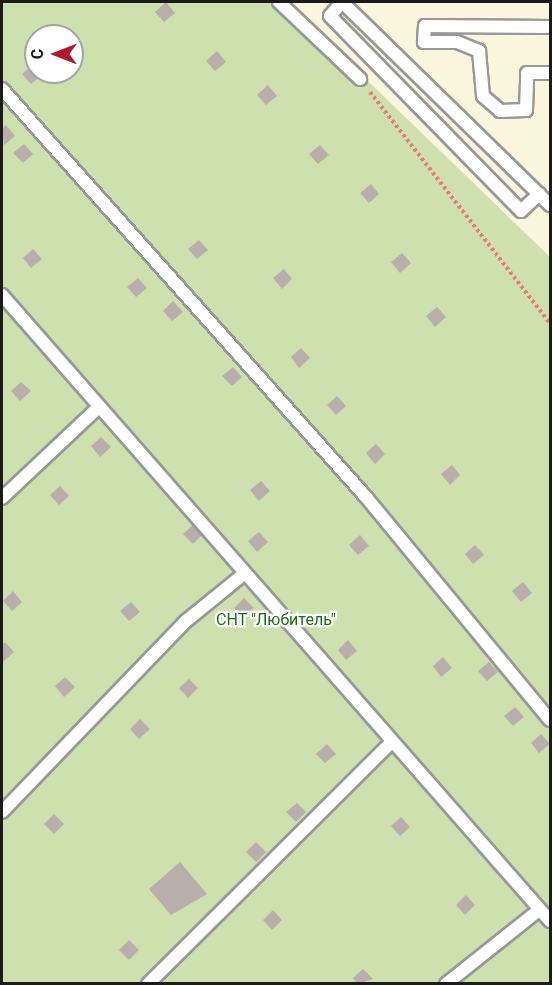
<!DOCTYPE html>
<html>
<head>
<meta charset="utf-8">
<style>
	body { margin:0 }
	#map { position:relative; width:552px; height:985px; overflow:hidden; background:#ece7e2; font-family:Roboto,sans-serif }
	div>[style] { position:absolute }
	.education>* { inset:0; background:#faf6dd }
	.grass>* { inset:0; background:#cee0ae }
	.building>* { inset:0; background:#b8afac }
	.path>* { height:4px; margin-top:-2px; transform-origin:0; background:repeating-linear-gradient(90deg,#e7787d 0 3px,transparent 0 6px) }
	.roads { filter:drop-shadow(2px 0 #989898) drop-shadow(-2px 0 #989898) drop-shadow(0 2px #989898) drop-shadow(0 -2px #989898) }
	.service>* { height:12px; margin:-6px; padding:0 6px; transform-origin:6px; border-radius:6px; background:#fff }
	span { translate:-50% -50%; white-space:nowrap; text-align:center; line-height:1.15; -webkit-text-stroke:4.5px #fff; paint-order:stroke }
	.park-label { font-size:16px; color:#1e6a18 }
	.frame { position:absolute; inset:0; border:3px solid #1b1b1b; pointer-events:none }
	.north { position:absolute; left:24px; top:24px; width:60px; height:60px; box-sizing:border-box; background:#fff; border:2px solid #a4a4a4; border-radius:50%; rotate:270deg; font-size:16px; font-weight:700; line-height:24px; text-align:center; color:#1b1b1b }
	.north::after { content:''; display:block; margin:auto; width:21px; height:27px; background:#ae192f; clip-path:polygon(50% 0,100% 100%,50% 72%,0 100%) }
</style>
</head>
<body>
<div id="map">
	<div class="education">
		<i style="clip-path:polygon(286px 2px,550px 2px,550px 257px,546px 255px)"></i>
	</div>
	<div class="grass">
		<i style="clip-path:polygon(evenodd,2px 2px,286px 2px,550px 257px,550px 983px,2px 984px,2px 2px,36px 36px,72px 36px,72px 72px,36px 72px,36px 36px)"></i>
	</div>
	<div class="building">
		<i style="clip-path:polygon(166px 2px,175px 13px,164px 22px,155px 12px)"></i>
		<i style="clip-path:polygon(217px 51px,226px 62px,215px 71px,206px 61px)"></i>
		<i style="clip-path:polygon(33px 65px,42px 75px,31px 84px,22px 74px)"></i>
		<i style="clip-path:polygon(268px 85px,277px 96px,266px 105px,257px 95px)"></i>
		<i style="clip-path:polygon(6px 125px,15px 136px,4px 145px,2px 129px)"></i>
		<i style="clip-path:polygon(24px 144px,33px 154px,23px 163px,13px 153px)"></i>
		<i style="clip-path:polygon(320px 145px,329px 155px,318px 164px,309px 154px)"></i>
		<i style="clip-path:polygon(371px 184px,379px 194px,369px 203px,360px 193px)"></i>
		<i style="clip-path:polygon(199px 240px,208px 250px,197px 259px,188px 249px)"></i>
		<i style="clip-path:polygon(33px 249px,42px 259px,31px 268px,23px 258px)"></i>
		<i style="clip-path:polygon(402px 253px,411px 263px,400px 273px,391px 262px)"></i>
		<i style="clip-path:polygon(284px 269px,292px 279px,282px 289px,273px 278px)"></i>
		<i style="clip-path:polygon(138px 278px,147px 288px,136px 297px,127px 287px)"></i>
		<i style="clip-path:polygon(173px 301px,183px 312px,172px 321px,163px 311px)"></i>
		<i style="clip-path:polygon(437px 307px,446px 317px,435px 327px,426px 316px)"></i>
		<i style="clip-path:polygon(301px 348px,310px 358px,299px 368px,291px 357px)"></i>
		<i style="clip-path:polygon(233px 367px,242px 377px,232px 386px,222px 376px)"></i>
		<i style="clip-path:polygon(21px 382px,31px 391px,20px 401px,11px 391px)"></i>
		<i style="clip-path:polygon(337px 396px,346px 406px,336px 415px,327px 405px)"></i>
		<i style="clip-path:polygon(101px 437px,111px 447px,100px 457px,91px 446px)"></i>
		<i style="clip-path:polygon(376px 444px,385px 454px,375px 464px,366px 453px)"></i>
		<i style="clip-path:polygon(452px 465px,460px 475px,450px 485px,441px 474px)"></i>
		<i style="clip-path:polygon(261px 481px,270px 491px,259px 501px,250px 490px)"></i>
		<i style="clip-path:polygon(60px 486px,69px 496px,59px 505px,50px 495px)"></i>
		<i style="clip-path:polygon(194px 524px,203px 534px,193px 544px,183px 534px)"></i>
		<i style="clip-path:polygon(259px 532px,268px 542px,257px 552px,248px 541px)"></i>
		<i style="clip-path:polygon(360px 535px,369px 546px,358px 555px,349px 545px)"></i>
		<i style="clip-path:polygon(475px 545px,484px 555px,473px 564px,465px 554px)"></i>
		<i style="clip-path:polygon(523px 582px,532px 593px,521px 602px,512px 591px)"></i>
		<i style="clip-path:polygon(13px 591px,22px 602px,12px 611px,3px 601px)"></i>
		<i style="clip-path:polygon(244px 598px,254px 608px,243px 618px,234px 608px)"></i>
		<i style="clip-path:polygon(131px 602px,140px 612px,129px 621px,120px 611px)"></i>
		<i style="clip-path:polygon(348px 640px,357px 651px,346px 660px,338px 650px)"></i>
		<i style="clip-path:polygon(5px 642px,14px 652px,3px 662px,2px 645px)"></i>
		<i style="clip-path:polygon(443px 657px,452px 668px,441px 677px,433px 666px)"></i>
		<i style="clip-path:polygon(489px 662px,498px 672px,487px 681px,478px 671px)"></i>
		<i style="clip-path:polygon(65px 677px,75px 687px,64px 697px,55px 686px)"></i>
		<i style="clip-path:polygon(189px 679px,198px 688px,188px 698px,179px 688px)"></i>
		<i style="clip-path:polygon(515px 707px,524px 717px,513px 726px,504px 716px)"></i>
		<i style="clip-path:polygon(140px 719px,150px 729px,139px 739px,130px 729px)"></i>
		<i style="clip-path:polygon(541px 734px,550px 744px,539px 753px,531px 743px)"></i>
		<i style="clip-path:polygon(327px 744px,336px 754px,325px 763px,316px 754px)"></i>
		<i style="clip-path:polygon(297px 803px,306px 812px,296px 822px,286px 812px)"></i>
		<i style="clip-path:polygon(54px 814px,64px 824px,54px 834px,44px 824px)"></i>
		<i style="clip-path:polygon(401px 817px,410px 827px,400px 836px,391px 826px)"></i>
		<i style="clip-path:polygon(256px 842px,266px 852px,256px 862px,246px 852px)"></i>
		<i style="clip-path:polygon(180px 862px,207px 894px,171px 915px,149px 889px)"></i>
		<i style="clip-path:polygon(466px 895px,475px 905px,465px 915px,456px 905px)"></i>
		<i style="clip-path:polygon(273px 910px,282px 920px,272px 930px,263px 920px)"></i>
		<i style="clip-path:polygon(129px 940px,139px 950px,129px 960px,119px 950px)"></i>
		<i style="clip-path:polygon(363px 969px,373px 979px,358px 984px,353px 978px)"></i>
	</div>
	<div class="path">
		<i style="left:370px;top:92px;width:293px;rotate:52.1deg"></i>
	</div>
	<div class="roads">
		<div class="service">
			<i style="left:279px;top:2px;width:112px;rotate:43.5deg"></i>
			<i style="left:342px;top:2px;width:18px;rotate:131deg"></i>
			<i style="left:330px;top:16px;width:273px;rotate:45.6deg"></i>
			<i style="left:521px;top:211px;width:25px;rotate:-43deg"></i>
			<i style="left:342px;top:2px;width:291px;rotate:44.3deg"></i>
			<i style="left:550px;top:27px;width:125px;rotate:-179.5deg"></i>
			<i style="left:425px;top:26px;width:16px;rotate:94deg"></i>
			<i style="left:424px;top:42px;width:33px"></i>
			<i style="left:457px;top:42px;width:24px;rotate:22deg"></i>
			<i style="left:479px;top:51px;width:45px;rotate:84.9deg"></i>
			<i style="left:483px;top:96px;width:23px;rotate:41deg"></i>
			<i style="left:500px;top:111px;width:26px;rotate:-2deg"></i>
			<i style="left:526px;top:110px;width:37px;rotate:-88deg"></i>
			<i style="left:527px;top:73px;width:23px"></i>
			<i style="left:2px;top:89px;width:547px;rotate:48.26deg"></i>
			<i style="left:366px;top:497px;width:289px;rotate:50.5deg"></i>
			<i style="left:2px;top:295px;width:832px;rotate:48.8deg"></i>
			<i style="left:2px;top:498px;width:133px;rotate:-43.2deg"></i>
			<i style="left:2px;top:812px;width:265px;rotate:-46.1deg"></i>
			<i style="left:186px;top:621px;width:76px;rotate:-39.1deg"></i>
			<i style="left:148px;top:984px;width:344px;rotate:-44.8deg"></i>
			<i style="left:446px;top:984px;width:119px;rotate:-38.5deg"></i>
		</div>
	</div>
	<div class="park-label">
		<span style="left:276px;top:620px">СНТ "Любитель"</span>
	</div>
	<div class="frame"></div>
	<div class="north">С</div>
</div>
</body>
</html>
